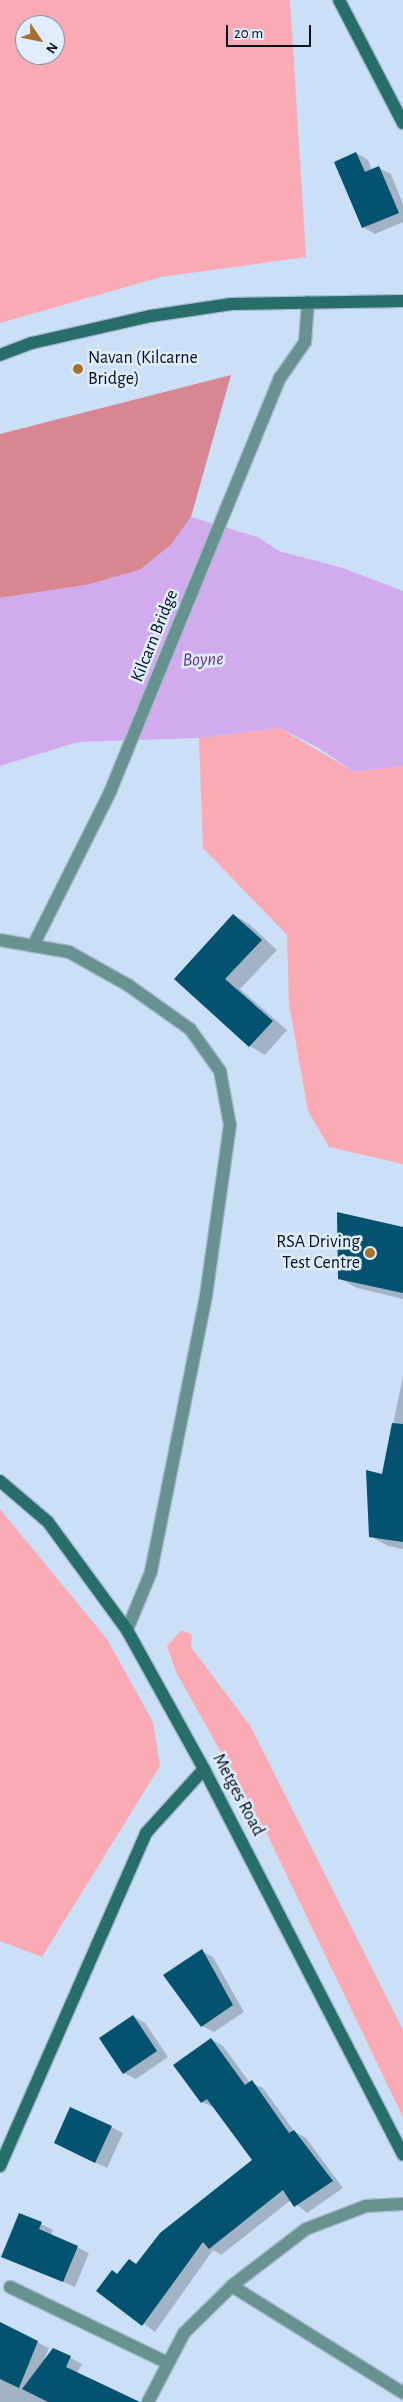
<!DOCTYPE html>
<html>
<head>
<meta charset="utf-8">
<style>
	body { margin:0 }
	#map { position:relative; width:403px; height:2402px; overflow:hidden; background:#cbe0f7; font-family:"Alegreya Sans",sans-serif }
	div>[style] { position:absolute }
	.green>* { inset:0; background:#f9aab4 }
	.forest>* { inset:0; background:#d88692 }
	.water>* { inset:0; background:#d2abef }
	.shadow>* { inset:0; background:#0003 }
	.building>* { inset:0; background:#03526f }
	.roads { filter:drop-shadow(1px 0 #a7bbd0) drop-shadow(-1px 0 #a7bbd0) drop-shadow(0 1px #a7bbd0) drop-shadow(0 -1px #a7bbd0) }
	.street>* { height:12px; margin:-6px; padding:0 6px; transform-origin:6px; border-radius:6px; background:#68928f }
	.secondary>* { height:12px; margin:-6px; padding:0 6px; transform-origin:6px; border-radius:6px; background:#276d69 }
	.dots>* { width:14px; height:14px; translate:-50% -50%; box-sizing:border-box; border:2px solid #dfedfc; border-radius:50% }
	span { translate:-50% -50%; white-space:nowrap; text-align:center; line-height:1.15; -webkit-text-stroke:5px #dfedfc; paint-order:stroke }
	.poi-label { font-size:18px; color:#04101c }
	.left { translate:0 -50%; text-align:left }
	.right { translate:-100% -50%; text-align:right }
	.street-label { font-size:18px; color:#04101c }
	.water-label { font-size:19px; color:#643381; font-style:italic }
	.north { position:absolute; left:15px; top:15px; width:50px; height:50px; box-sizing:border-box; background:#dfedfc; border:1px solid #8795a2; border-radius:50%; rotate:124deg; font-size:14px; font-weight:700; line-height:20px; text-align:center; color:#04101c }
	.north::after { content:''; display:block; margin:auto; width:18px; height:22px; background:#a7722b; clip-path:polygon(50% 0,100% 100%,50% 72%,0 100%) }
	.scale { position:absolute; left:226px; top:25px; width:85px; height:22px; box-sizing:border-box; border:2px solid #04101c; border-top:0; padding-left:6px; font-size:15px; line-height:18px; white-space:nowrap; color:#04101c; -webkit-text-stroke:4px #dfedfc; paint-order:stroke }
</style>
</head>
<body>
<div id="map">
	<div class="green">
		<i style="clip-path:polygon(evenodd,0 0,290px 0,306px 257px,161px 277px,0 323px,0 0,25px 25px,55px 25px,55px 55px,25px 55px,25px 25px)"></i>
		<i style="clip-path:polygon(280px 728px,354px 772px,403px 766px,403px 1164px,329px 1147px,308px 1111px,289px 1004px,287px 935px,203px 848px,199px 738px)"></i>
		<i style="clip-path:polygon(0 1509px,107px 1639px,153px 1722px,160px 1766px,42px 1957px,0 1941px)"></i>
		<i style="clip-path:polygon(182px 1630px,192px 1635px,191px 1647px,251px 1727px,403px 2030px,403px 2117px,267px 1834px,176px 1672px,167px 1646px)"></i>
	</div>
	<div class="forest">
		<i style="clip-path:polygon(231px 375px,191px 517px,171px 545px,140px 570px,87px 585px,0 598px,0 434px)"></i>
	</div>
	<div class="water">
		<i style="clip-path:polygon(191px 517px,258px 537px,279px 551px,343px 568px,403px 591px,403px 766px,354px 772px,319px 748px,280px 728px,199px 738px,78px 742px,0 766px,0 598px,87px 585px,140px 570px,171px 545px)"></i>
	</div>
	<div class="shadow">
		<i style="clip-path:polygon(356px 153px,368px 160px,372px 170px,379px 168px,391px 174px,403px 204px,403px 222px,375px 234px,363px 227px)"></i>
		<i style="clip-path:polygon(234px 915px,249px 924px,277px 950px,240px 989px,287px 1030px,265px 1055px,250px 1046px,176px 979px)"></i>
		<i style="clip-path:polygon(403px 1228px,403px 1299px,357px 1288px,339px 1278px)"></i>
		<i style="clip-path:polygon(403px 1376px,403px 1549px,388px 1546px,370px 1536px)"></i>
		<i style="clip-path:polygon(202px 1951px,213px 1957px,244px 2012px,214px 2032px,202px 2026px)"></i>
		<i style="clip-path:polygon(133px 2016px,145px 2023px,168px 2057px,136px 2079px,124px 2073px)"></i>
		<i style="clip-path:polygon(211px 2039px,223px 2046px,250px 2083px,263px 2088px,294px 2131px,306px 2138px,343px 2188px,307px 2213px,291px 2200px,221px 2255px,213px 2250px,155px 2332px,98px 2290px,136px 2265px,254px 2161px,215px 2108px,202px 2102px,175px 2065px)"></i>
		<i style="clip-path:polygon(111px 2127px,123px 2133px,107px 2168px,55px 2143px)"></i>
		<i style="clip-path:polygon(20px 2214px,53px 2230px,51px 2235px,89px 2253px,75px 2287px,3px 2256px)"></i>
		<i style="clip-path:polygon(0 2324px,49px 2348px,44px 2360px,53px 2349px,82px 2364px,77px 2373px,137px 2402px,0 2402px)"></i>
	</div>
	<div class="building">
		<i style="clip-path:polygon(356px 152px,365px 172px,379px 166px,399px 213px,362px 228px,334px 162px)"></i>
		<i style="clip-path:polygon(233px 914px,262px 940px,225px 979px,273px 1021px,249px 1047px,174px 979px)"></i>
		<i style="clip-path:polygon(337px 1212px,403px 1227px,403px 1293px,338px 1279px)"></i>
		<i style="clip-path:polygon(392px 1423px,403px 1424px,403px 1542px,369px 1537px,366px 1470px,382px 1474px)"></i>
		<i style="clip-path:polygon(202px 1949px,233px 2005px,201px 2027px,163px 1975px)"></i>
		<i style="clip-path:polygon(133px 2015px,157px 2051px,123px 2074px,99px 2038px)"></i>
		<i style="clip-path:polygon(211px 2038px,245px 2085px,252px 2080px,289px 2133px,294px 2130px,333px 2181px,294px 2207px,283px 2190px,209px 2249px,203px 2242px,142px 2326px,96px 2291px,112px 2270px,117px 2274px,129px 2259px,136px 2264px,160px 2233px,252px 2160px,207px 2099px,201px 2103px,173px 2065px)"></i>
		<i style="clip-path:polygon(70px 2107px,112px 2126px,95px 2163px,54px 2143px)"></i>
		<i style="clip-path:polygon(19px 2213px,42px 2222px,39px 2229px,78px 2246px,63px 2282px,1px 2257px)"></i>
		<i style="clip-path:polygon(0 2322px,38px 2341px,19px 2388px,0 2379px)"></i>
		<i style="clip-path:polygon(53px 2348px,71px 2356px,66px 2367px,140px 2402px,48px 2402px,22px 2389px)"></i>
	</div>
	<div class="roads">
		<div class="street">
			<i style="left:0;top:940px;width:70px;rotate:9.9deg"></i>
			<i style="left:69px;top:952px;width:68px;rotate:29.2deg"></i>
			<i style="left:128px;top:985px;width:76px;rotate:35.4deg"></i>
			<i style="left:190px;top:1029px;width:52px;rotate:54.5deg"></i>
			<i style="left:220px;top:1071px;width:55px;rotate:79.5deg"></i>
			<i style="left:230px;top:1125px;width:173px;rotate:98deg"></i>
			<i style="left:206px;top:1296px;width:281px;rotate:101.3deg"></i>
			<i style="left:151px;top:1572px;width:63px;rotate:112.5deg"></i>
			<i style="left:33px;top:946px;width:172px;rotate:-63.4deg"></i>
			<i style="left:110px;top:792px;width:448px;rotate:-67.7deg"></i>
			<i style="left:280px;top:378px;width:44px;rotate:-55.2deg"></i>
			<i style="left:305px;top:342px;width:40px;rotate:-85.7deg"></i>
			<i style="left:232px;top:2286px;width:202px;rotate:32deg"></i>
			<i style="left:10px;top:2287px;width:175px;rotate:25.7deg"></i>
			<i style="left:148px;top:2402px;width:78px;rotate:-62.4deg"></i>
			<i style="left:184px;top:2333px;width:70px;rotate:-44.4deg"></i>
			<i style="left:234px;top:2284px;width:91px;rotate:-37.4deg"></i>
			<i style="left:306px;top:2229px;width:64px;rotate:-21deg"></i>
			<i style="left:366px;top:2206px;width:37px;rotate:-3deg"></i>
		</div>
		<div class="secondary">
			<i style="left:339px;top:0;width:139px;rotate:62.5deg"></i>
			<i style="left:0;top:355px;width:34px;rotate:-21deg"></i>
			<i style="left:32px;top:343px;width:122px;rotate:-12.8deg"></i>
			<i style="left:151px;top:316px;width:81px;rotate:-8.5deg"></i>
			<i style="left:231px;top:304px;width:172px;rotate:-1deg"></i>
			<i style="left:0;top:1481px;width:63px;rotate:40.5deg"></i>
			<i style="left:48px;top:1522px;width:134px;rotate:53.8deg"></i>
			<i style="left:127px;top:1630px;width:159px;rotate:61deg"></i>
			<i style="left:204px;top:1769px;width:434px;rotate:62.7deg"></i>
			<i style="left:0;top:2166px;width:364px;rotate:-66.3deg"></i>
			<i style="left:146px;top:1833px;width:86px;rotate:-47.8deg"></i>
		</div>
	</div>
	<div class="dots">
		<i style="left:78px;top:369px;background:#a7722b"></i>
		<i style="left:370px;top:1253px;background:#a7722b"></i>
	</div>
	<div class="poi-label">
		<span class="left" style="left:88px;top:369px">Navan (Kilcarne<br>Bridge)</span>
		<span class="right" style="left:360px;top:1253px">RSA Driving<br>Test Centre</span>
	</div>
	<div class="street-label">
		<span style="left:155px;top:636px;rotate:-68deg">Kilcarn Bridge</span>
		<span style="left:238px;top:1795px;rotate:62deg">Metges Road</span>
	</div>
	<div class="water-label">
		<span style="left:203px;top:660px;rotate:-2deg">Boyne</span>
	</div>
	<div class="north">N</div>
	<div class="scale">20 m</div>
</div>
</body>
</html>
